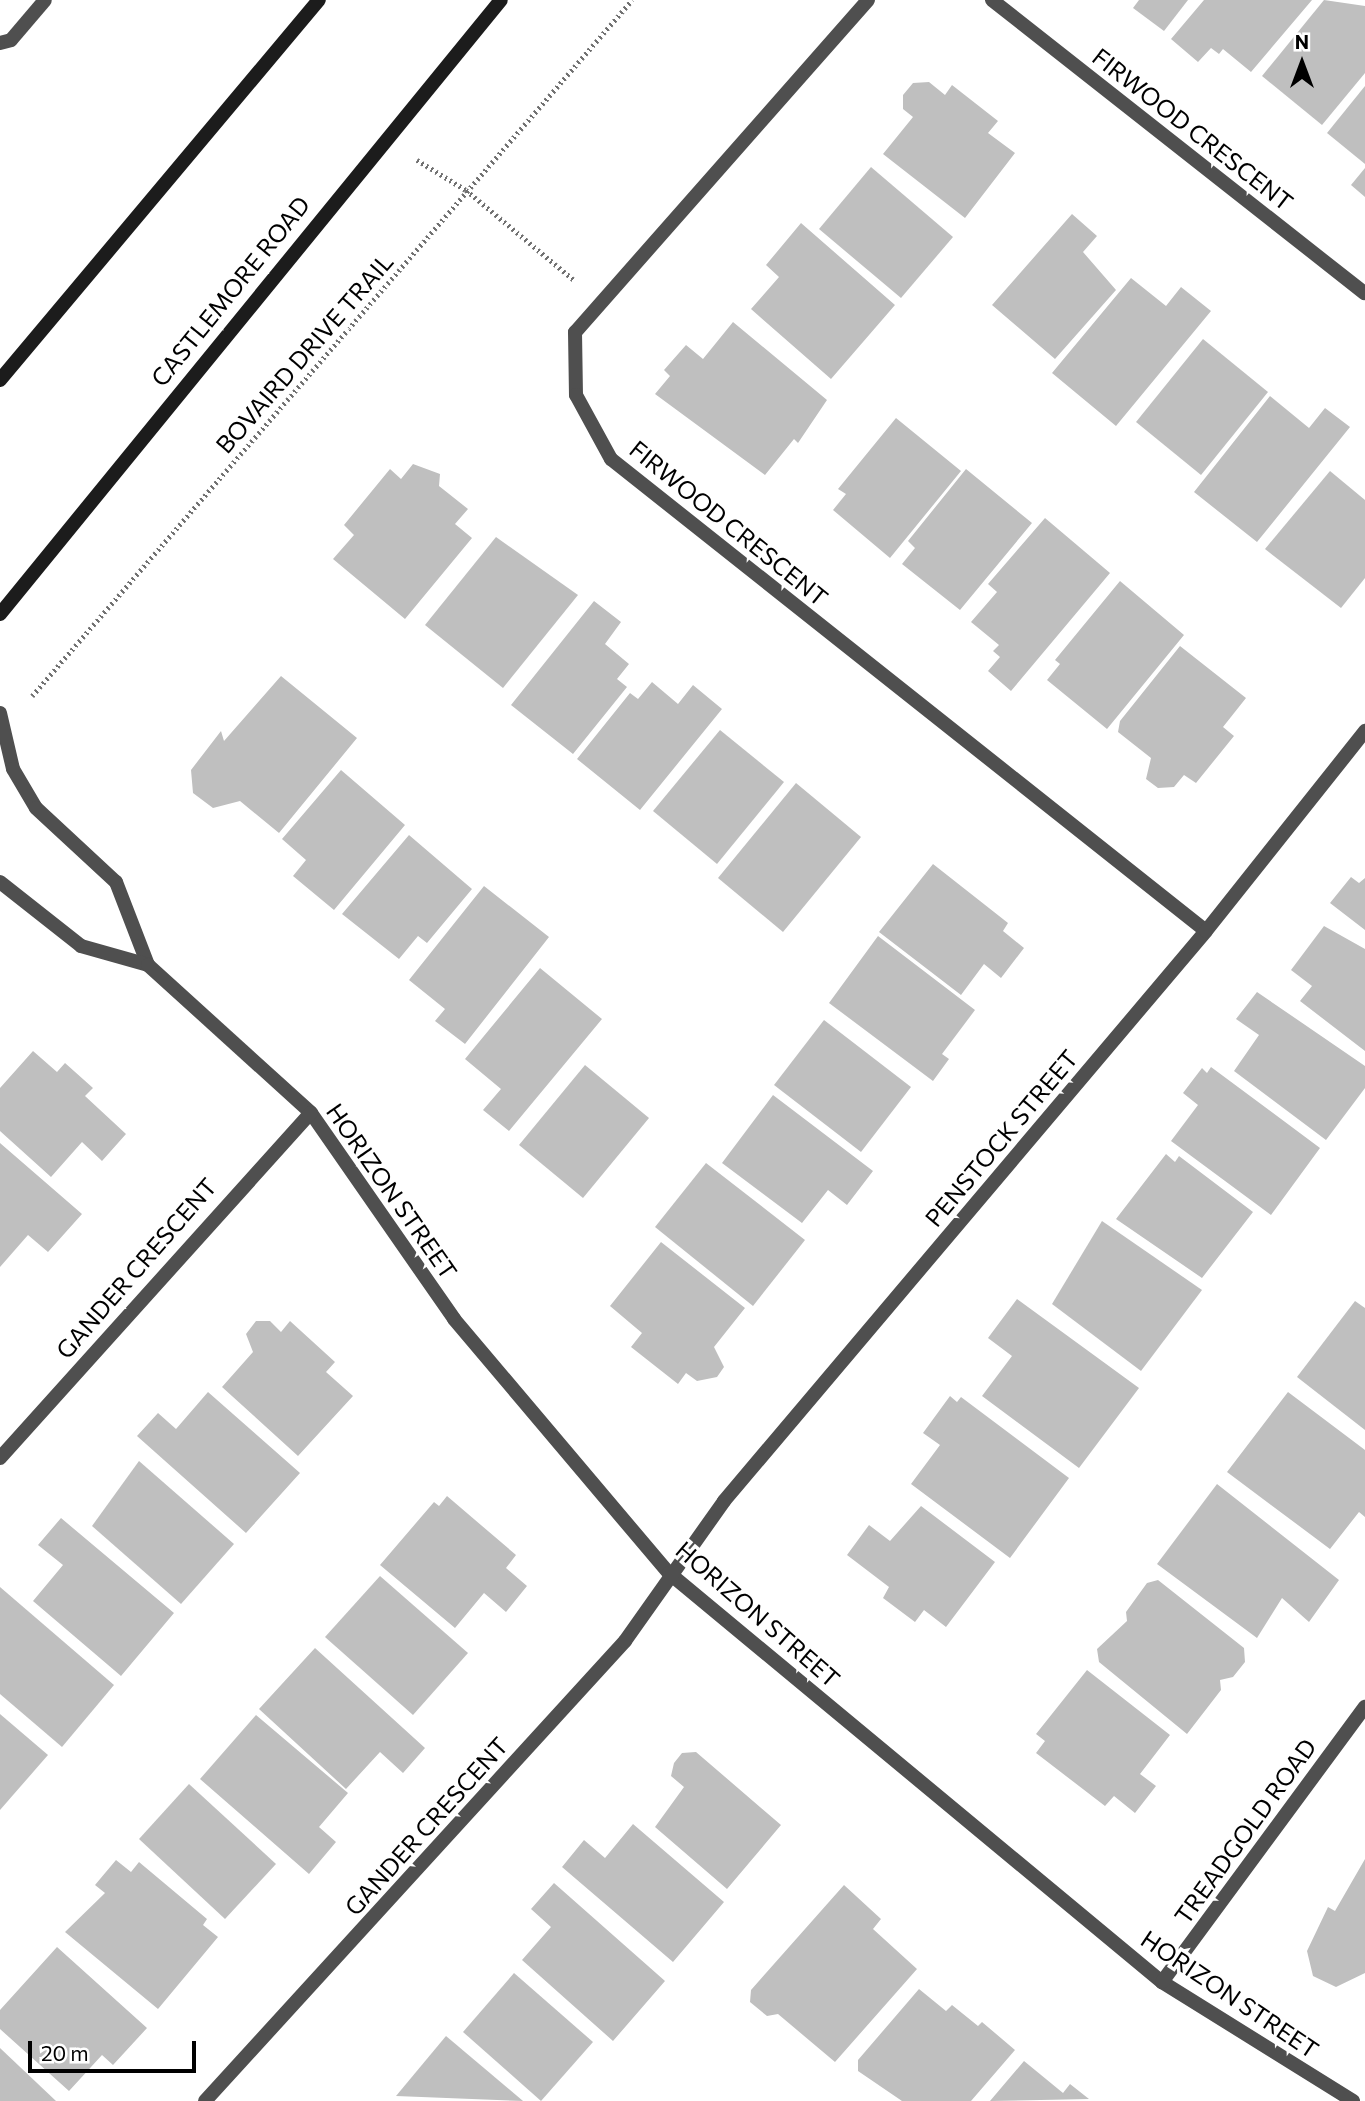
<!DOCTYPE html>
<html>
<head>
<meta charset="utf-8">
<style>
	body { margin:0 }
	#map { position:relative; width:1365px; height:2101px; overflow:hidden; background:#fff; font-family:Commissioner,sans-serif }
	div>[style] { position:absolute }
	.building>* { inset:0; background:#bfbfbf }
	.path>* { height:4.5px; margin-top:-2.25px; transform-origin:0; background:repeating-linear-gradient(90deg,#717171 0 2px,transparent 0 5.5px) }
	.minor>* { height:14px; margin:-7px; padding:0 7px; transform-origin:7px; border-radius:7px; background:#4f4f4f }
	.secondary>* { height:14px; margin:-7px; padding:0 7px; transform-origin:7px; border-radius:7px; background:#1c1c1c }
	span { translate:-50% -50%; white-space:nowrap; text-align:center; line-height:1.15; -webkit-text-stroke:7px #fff; paint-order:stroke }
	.street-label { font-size:24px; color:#000 }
	.north { position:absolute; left:1267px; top:28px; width:70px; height:70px; -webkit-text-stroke:5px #fff; paint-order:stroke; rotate:0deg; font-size:19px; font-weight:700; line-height:28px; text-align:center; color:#000 }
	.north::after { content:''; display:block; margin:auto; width:24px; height:32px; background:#000; clip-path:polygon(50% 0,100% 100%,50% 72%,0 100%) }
	.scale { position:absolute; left:28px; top:2041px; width:168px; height:32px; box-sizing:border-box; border:4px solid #000; border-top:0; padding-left:9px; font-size:21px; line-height:24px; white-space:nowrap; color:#000; -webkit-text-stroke:5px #fff; paint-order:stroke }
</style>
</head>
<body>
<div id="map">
	<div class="building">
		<i style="clip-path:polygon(1139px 0,1188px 0,1164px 31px,1133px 8px)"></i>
		<i style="clip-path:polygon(1204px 0,1312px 0,1251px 72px,1223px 49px,1219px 54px,1211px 48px,1198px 62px,1171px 39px)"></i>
		<i style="clip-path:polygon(1324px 0,1365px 6px,1365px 73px,1322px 125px,1262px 76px)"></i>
		<i style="clip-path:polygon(929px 82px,945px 95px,952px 85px,998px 121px,988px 133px,1015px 153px,965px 218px,883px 154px,913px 117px,903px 109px,903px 95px,913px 83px)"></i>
		<i style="clip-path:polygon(1365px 86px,1365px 164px,1327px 133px)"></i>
		<i style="clip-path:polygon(871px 167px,953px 237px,901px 298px,819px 229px)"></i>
		<i style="clip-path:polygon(1365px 168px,1365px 197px,1351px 185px)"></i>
		<i style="clip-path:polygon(1072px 214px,1097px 236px,1083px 252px,1116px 290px,1055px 359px,992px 305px)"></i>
		<i style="clip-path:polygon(801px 223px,895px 305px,831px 379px,751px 309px,779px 277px,766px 265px)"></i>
		<i style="clip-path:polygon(1131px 278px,1166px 306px,1181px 287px,1211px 311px,1116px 426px,1052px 373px)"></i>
		<i style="clip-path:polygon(733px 322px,827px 400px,798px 443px,794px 439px,765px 475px,655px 394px,670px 376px,664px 370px,686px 345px,703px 359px)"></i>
		<i style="clip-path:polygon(1203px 339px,1268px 392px,1201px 475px,1136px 422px)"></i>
		<i style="clip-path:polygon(1270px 396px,1309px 428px,1325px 408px,1350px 427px,1257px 542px,1194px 492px)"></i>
		<i style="clip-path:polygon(896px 418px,961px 471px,890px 558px,833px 510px,846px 494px,838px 489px)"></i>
		<i style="clip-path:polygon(413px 464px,440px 474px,439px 486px,468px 509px,455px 524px,472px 538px,405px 619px,333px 559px,354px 535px,344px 525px,390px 469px,401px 479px)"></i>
		<i style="clip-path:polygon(966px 469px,1032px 523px,960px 610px,902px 564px,915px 548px,908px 541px)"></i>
		<i style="clip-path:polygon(1330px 471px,1365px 500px,1365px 578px,1341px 608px,1265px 549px)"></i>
		<i style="clip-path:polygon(1045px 518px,1110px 573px,1011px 691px,988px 671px,1000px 657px,993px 651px,999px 645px,971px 622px,997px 592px,988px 584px)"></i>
		<i style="clip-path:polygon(496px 537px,578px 595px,503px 688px,425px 625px)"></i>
		<i style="clip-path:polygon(1120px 581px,1184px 635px,1107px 729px,1047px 680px,1060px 664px,1055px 660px)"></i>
		<i style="clip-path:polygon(594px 601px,621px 622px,605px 644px,629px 664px,617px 679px,627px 687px,573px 754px,511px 705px)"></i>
		<i style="clip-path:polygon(1180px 646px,1246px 698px,1223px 727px,1234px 736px,1196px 783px,1184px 775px,1174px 787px,1158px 788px,1146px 779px,1151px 758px,1118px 732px,1120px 721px)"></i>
		<i style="clip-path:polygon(281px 676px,357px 738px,279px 833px,240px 801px,213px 808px,193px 793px,191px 770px,221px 731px,224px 741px)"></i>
		<i style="clip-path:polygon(652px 682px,678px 704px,693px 685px,722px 709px,640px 810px,577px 759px,630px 693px,638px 699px)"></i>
		<i style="clip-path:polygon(720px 730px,784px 782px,717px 864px,653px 811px)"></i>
		<i style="clip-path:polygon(341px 770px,405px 825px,334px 910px,293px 876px,306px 860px,282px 839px)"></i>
		<i style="clip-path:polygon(796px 783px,861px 837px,783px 932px,718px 878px)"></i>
		<i style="clip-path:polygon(409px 835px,472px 889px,427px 943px,418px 936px,399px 959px,342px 914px)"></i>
		<i style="clip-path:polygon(933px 864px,1008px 923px,1003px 931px,1024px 948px,1001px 978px,984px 964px,961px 995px,879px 932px)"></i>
		<i style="clip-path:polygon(1351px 877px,1359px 883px,1365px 878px,1365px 930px,1330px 903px)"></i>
		<i style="clip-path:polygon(484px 886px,549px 937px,465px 1044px,435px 1021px,445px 1009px,409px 980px)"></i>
		<i style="clip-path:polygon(1324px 926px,1365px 949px,1365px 1051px,1300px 1001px,1312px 986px,1291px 970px)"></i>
		<i style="clip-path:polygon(878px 936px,975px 1010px,942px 1054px,949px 1059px,933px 1081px,829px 1003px)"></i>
		<i style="clip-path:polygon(540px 968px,602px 1019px,509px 1131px,483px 1110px,501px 1089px,465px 1059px)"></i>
		<i style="clip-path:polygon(1257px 992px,1365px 1066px,1365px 1088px,1326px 1140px,1234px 1071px,1259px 1035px,1236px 1019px)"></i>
		<i style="clip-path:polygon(824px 1020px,911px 1087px,861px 1152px,774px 1085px)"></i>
		<i style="clip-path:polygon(33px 1051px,57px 1072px,65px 1063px,93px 1088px,85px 1096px,126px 1134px,102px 1161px,82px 1142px,51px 1177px,0 1131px,0 1088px)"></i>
		<i style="clip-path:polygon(585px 1065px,649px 1118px,583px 1198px,519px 1145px)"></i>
		<i style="clip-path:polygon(1211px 1067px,1320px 1148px,1271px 1215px,1171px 1141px,1198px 1105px,1183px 1093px,1202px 1068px,1207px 1073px)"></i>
		<i style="clip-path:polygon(773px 1095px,873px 1171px,847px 1205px,828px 1190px,802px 1223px,722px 1163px)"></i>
		<i style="clip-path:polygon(0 1143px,82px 1214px,48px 1252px,28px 1235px,0 1267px)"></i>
		<i style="clip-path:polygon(1166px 1154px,1175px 1162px,1179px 1156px,1253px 1212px,1202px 1278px,1116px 1219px)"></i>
		<i style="clip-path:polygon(706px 1163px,805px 1240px,753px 1306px,655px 1227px)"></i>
		<i style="clip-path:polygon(1102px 1221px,1202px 1290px,1141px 1371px,1052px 1304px)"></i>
		<i style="clip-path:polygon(661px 1242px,745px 1308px,714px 1347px,724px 1367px,717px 1377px,697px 1381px,686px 1373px,678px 1384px,631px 1347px,642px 1333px,610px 1306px)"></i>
		<i style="clip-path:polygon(1017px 1299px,1139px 1388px,1079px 1468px,982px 1396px,1012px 1356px,988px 1338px)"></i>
		<i style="clip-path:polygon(1355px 1301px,1365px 1308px,1365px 1430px,1297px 1377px)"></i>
		<i style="clip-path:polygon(256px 1321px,270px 1321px,281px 1332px,290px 1321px,335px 1362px,326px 1372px,353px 1396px,298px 1456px,222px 1387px,253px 1352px,246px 1334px)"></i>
		<i style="clip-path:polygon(208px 1392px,300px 1473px,246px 1533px,137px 1436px,158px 1413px,176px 1429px)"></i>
		<i style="clip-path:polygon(1288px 1392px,1365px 1450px,1365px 1517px,1359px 1512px,1330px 1549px,1227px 1472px)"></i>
		<i style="clip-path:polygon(950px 1396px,957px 1402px,961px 1397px,1069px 1478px,1010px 1558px,911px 1484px,940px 1445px,923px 1433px)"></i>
		<i style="clip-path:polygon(139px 1461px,234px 1544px,181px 1604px,92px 1526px)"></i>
		<i style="clip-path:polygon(1217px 1484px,1339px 1580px,1309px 1622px,1282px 1598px,1257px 1638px,1157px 1564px)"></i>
		<i style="clip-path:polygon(447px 1496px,516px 1555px,506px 1568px,527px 1586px,506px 1612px,484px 1593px,455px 1628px,380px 1565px,434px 1502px,439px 1506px)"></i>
		<i style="clip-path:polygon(921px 1506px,995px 1562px,946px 1627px,924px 1610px,915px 1622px,883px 1598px,889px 1587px,847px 1555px,869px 1525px,890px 1541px)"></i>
		<i style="clip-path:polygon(61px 1518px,174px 1613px,121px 1676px,33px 1601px,63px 1565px,38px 1545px)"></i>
		<i style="clip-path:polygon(380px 1576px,468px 1653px,413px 1715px,325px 1637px)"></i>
		<i style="clip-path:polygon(1158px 1580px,1244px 1648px,1245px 1662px,1233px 1677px,1220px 1680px,1221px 1690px,1187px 1734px,1099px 1662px,1097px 1649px,1127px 1621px,1126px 1612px,1147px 1583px)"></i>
		<i style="clip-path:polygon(0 1587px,114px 1685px,62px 1747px,0 1694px)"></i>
		<i style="clip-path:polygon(315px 1648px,425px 1748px,403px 1773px,380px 1752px,346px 1789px,259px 1709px)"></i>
		<i style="clip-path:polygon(1087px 1670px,1170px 1735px,1140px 1774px,1156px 1786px,1135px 1813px,1114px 1796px,1105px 1806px,1036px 1753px,1045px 1741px,1036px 1734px)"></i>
		<i style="clip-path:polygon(0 1714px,48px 1755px,0 1810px)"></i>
		<i style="clip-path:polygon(256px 1715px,348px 1793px,319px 1827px,336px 1842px,309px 1874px,200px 1779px)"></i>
		<i style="clip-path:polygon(696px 1752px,781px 1825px,727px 1889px,655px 1827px,684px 1787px,671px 1776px,674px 1763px,682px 1753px)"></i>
		<i style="clip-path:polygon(189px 1784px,276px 1864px,225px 1919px,139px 1839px)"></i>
		<i style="clip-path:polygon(633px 1824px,724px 1902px,673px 1962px,562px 1867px,584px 1840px,605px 1858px)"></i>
		<i style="clip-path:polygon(1365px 1859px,1365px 1973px,1336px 1987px,1313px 1976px,1307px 1951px,1328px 1907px,1335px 1911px)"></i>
		<i style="clip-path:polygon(116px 1860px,131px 1872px,139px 1862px,207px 1919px,203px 1925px,218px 1937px,158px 2009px,65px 1932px,105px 1893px,95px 1885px)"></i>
		<i style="clip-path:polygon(554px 1883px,665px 1981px,613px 2041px,522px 1960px,551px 1927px,531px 1909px)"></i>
		<i style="clip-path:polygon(844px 1885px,881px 1919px,873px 1929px,917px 1969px,835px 2062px,778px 2014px,767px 2016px,750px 2002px,751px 1990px)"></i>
		<i style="clip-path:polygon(57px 1947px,147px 2028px,113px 2065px,102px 2055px,69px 2091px,0 2029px,0 2010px)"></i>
		<i style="clip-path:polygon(514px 1973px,593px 2042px,541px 2101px,463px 2032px)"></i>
		<i style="clip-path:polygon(919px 1989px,946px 2011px,952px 2005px,978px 2026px,982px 2022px,1015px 2050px,971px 2101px,902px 2101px,858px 2071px,858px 2060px)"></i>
		<i style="clip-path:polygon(446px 2036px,523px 2101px,396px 2096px)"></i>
		<i style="clip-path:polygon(0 2048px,56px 2101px,0 2101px)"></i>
		<i style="clip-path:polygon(1024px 2061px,1063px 2093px,1070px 2084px,1089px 2099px,990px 2101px)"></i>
	</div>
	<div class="path">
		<i style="left:417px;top:160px;width:57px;rotate:31.5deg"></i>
		<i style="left:466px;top:190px;width:141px;rotate:39.8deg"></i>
		<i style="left:32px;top:696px;width:919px;rotate:-49.24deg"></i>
	</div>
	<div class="minor">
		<i style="left:868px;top:0;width:443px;rotate:131.4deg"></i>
		<i style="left:575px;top:332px;width:63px;rotate:89.1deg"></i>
		<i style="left:576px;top:395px;width:73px;rotate:61.3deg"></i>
		<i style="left:611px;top:459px;width:759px;rotate:38.42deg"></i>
		<i style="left:992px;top:0;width:474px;rotate:38.2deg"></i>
		<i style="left:0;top:43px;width:11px;rotate:-15deg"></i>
		<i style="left:11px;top:40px;width:52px;rotate:-49.6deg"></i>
		<i style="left:0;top:713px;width:57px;rotate:76.9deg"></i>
		<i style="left:13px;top:769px;width:45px;rotate:59.5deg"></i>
		<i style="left:36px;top:808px;width:109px;rotate:42.8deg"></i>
		<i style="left:116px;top:882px;width:89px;rotate:68.9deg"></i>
		<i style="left:0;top:882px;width:103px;rotate:38.3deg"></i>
		<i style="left:81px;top:946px;width:70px;rotate:15.8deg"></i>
		<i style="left:148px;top:965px;width:220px;rotate:42.2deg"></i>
		<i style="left:311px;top:1113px;width:251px;rotate:55.2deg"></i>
		<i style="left:454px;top:1319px;width:333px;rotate:49.8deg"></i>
		<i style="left:669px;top:1573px;width:641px;rotate:39.68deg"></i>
		<i style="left:1162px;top:1982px;width:225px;rotate:31.9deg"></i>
		<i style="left:0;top:1458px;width:464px;rotate:-48deg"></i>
		<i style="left:1162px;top:1982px;width:342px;rotate:-53.6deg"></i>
		<i style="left:205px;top:2101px;width:623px;rotate:-47.6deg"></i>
		<i style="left:625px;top:1641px;width:171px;rotate:-54.7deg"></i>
		<i style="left:724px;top:1501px;width:746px;rotate:-49.78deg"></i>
		<i style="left:1206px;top:931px;width:256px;rotate:-51.5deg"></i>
	</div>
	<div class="secondary">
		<i style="left:0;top:380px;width:496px;rotate:-50deg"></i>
		<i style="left:0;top:614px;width:792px;rotate:-50.79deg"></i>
	</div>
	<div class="street-label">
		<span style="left:1193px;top:129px;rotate:38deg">FIRWOOD CRESCENT</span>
		<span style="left:230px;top:291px;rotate:-51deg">CASTLEMORE ROAD</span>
		<span style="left:304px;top:353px;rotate:-49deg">BOVAIRD DRIVE TRAIL</span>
		<span style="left:729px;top:523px;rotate:39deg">FIRWOOD CRESCENT</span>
		<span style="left:1001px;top:1138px;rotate:-50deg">PENSTOCK STREET</span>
		<span style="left:392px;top:1191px;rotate:55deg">HORIZON STREET</span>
		<span style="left:136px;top:1268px;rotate:-49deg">GANDER CRESCENT</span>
		<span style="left:758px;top:1614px;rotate:41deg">HORIZON STREET</span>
		<span style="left:426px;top:1826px;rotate:-48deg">GANDER CRESCENT</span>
		<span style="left:1245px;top:1831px;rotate:-54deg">TREADGOLD ROAD</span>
		<span style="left:1230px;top:1994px;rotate:34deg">HORIZON STREET</span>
	</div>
	<div class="north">N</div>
	<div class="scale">20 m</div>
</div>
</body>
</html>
